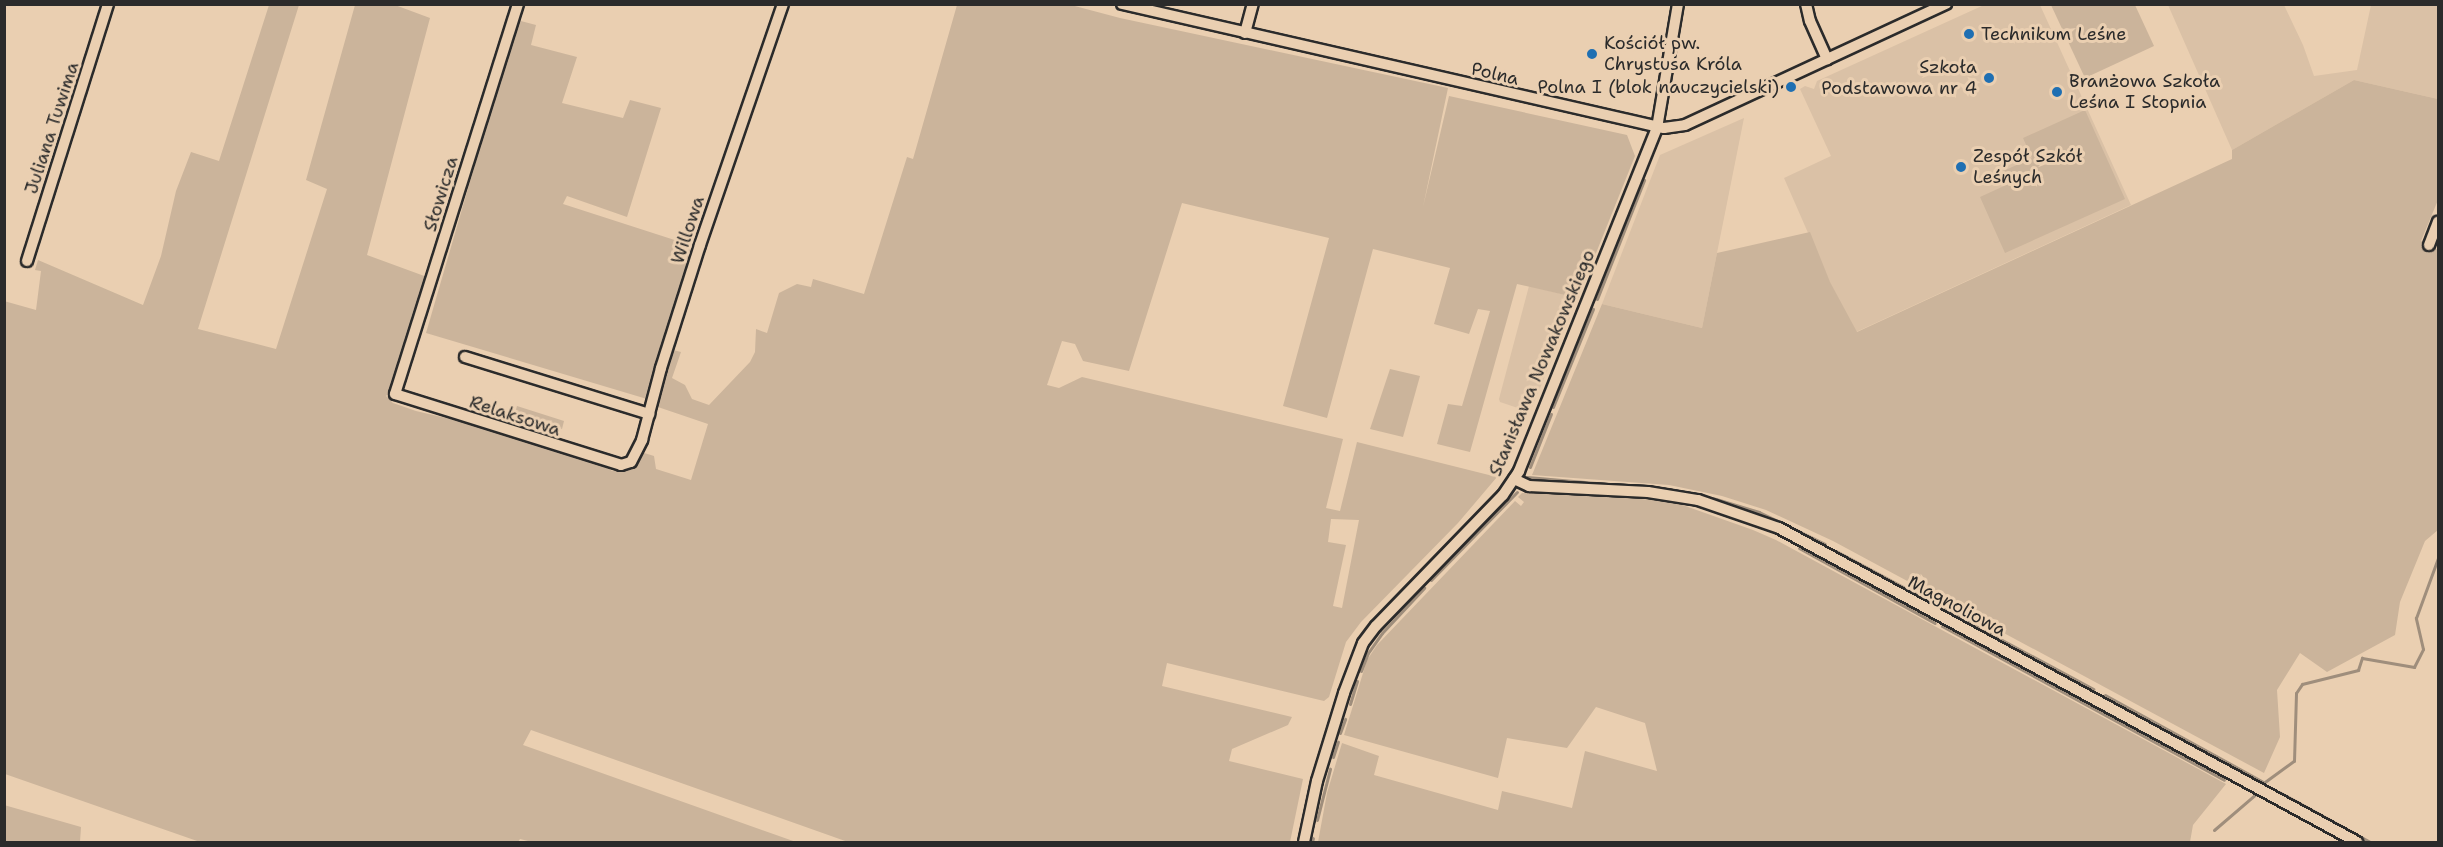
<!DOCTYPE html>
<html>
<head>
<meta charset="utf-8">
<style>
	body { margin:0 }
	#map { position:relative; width:2443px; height:847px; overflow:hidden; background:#eacfb1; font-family:"Shantell Sans",sans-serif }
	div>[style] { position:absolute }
	.built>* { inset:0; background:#dac1a6 }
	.green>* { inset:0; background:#cbb49b }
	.stream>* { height:3px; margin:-1.5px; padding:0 1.5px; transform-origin:1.5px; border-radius:1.5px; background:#9f8e7c }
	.roads { filter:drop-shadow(2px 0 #2b2b2b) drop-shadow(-2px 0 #2b2b2b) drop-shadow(0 2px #2b2b2b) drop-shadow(0 -2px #2b2b2b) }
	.minor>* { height:10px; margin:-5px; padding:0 5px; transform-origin:5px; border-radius:5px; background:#eacfb1 }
	.dots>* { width:16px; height:16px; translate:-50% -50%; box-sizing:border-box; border:3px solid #eacfb1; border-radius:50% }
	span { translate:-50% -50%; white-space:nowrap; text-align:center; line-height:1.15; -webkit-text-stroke:6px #eacfb1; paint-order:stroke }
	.poi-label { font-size:18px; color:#2b2b2b }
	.left { translate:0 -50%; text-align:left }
	.right { translate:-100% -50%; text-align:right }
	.street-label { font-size:18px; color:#2b2b2b }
	.frame { position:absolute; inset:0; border:6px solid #2b2b2b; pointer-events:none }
</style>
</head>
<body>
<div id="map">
	<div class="built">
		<i style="clip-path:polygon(1984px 5px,2040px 5px,2131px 205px,1856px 332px,1830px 283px,1784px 178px,1831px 156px,1800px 89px,1805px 86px,1814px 89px,1817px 81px)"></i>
		<i style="clip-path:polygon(2168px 5px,2284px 5px,2303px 45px,2314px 76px,2357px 70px,2371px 5px,2438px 5px,2438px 99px,2354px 80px,2232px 150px)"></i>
		<i style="clip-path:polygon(1744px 118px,1702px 328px,1602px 304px,1660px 155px)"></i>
		<i style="clip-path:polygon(1529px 286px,1578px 298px,1530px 412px,1500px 402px,1499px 399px)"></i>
	</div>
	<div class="green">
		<i style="clip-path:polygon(evenodd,269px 5px,299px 5px,198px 329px,276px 349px,327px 189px,306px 180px,355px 5px,395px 5px,430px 18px,367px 255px,427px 277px,394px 388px,386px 396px,393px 403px,416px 411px,476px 425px,604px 465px,612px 471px,631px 470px,637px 464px,641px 452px,654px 456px,656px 469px,691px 480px,708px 424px,655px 406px,673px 350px,681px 352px,672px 378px,685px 385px,692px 399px,709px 405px,750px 362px,755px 352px,756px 329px,767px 333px,779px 293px,797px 284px,811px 287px,813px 279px,864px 294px,907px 157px,913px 159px,957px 5px,1071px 5px,1120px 18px,1448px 88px,1423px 207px,1449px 96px,1627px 135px,1635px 156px,1578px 298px,1517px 284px,1470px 452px,1437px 444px,1448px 404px,1462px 406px,1490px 311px,1478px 309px,1469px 334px,1434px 324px,1450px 268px,1373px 249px,1327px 418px,1283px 406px,1329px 238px,1182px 203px,1129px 371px,1083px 361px,1075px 344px,1062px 341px,1047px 385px,1059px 388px,1082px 377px,1343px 439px,1326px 508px,1340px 511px,1357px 442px,1497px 477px,1458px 523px,1361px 622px,1346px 642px,1329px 697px,1324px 701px,1167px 663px,1162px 686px,1292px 717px,1288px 725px,1232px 749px,1229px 761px,1303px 779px,1290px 842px,848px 842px,531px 730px,523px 745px,796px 842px,532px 842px,520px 839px,518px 842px,200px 842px,5px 774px,4px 301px,36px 310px,41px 271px,35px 270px,38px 260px,143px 305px,161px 256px,176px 191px,191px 152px,219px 161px,269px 5px,1331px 519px,1359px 520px,1342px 608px,1333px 606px,1346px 545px,1328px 542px,1331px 519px)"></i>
		<i style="clip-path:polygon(2051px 5px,2135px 5px,2154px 46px,2085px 78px)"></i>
		<i style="clip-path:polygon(517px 20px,536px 25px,531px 45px,577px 57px,562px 103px,623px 118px,630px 100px,661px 108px,627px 217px,567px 196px,563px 204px,687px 244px,691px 252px,647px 399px,426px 333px)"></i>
		<i style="clip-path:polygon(2354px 80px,2438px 99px,2438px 200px,2421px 241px,2438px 250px,2438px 530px,2425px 541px,2400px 602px,2395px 635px,2327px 672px,2300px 653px,2277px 690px,2280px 737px,2264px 773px,1833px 541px,1766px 510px,1722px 496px,1669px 485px,1532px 475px,1602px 304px,1702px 328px,1717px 253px,1810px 232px,1830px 282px,1857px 332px,2232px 159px,2232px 150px)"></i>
		<i style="clip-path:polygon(2085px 110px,2125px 199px,2005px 253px,1980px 197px,2004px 186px,1999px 173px,2032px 158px,2023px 138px)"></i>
		<i style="clip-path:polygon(1390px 369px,1420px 376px,1403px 437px,1370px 429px)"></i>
		<i style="clip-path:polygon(517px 406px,564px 421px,562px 429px,515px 413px)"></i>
		<i style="clip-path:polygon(1522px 493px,1587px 494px,1674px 502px,1753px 530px,1776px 540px,2226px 784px,2193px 825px,2190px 842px,1318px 842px,1327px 793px,1342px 743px,1379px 756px,1374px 775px,1498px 810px,1502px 791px,1572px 808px,1585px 751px,1657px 771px,1645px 723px,1596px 707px,1567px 748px,1507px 738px,1498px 778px,1344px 735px,1367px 660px,1377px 645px,1515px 501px,1521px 506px,1524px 502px,1518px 497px)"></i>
		<i style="clip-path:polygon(4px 805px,81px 827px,80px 842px,5px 842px)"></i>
	</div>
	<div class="stream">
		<i style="left:1597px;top:299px;width:128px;rotate:-68.4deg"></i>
		<i style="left:1553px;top:407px;width:106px;rotate:-67.8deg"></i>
		<i style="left:1530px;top:467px;width:57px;rotate:-68.4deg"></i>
		<i style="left:1527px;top:477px;width:142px;rotate:4.9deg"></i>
		<i style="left:1668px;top:489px;width:49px;rotate:11.8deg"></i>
		<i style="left:1716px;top:499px;width:45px;rotate:16.8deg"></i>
		<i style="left:1759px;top:512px;width:73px;rotate:25.9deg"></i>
		<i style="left:1799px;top:548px;width:155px;rotate:28.9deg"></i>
		<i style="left:1836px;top:551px;width:292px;rotate:28.2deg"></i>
		<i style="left:1431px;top:580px;width:123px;rotate:-45.7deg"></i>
		<i style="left:1942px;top:626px;width:321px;rotate:28.6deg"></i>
		<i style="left:1361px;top:671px;width:19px;rotate:-69deg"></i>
		<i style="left:1368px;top:653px;width:24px;rotate:-55deg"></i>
		<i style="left:1382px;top:633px;width:62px;rotate:-47deg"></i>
		<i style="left:2105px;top:695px;width:180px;rotate:28.8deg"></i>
		<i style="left:1350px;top:704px;width:24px;rotate:-73deg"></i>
		<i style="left:1340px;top:733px;width:15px;rotate:-70deg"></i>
		<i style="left:1333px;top:757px;width:16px;rotate:-72deg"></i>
		<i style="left:2262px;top:784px;width:39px;rotate:-36deg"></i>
		<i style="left:2294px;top:761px;width:68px;rotate:-88.3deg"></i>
		<i style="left:2296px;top:693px;width:11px;rotate:-56deg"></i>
		<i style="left:2302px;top:684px;width:58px;rotate:-14deg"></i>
		<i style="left:2358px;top:670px;width:13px;rotate:-72deg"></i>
		<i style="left:2362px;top:658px;width:53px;rotate:9.8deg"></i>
		<i style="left:2414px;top:667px;width:20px;rotate:-63deg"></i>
		<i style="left:2423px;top:649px;width:32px;rotate:-103deg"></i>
		<i style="left:2416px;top:618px;width:64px;rotate:-69.9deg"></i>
		<i style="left:2279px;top:792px;width:104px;rotate:28.8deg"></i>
		<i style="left:1317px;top:820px;width:53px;rotate:-75.7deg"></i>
		<i style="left:2214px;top:830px;width:55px;rotate:-40.6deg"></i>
		<i style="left:1312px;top:842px;width:4px;rotate:-76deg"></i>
	</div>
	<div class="roads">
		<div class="minor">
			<i style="left:518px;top:4px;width:409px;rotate:107.5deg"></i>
			<i style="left:395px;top:394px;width:237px;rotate:17.4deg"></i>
			<i style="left:621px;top:465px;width:10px;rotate:-17deg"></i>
			<i style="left:631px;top:462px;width:25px;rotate:-63deg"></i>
			<i style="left:642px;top:440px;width:74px;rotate:-75.2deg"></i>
			<i style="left:661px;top:368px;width:129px;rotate:-72.4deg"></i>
			<i style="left:700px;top:245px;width:255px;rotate:-71deg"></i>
			<i style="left:1122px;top:4px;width:556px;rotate:12.89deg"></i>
			<i style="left:1664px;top:128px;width:21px;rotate:-8deg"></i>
			<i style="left:1685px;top:125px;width:288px;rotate:-24.9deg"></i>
			<i style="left:1806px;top:4px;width:17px;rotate:77deg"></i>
			<i style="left:1810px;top:21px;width:42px;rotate:65.9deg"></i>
			<i style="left:1245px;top:33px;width:30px;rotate:-75deg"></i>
			<i style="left:2429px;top:245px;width:25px;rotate:-69deg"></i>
			<i style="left:27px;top:261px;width:269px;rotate:-72.5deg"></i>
			<i style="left:465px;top:357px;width:193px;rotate:17.2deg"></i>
			<i style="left:1514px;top:479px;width:17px;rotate:25deg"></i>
			<i style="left:1529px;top:486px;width:119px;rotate:2.9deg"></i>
			<i style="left:1648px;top:492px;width:51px;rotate:9.1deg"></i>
			<i style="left:1698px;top:500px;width:86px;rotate:19.1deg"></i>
			<i style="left:1779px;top:528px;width:658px;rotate:28.51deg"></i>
			<i style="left:1304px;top:842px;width:62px;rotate:-78deg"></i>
			<i style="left:1317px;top:781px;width:92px;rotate:-72.9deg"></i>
			<i style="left:1344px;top:693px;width:53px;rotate:-69.2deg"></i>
			<i style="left:1363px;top:643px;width:21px;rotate:-53deg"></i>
			<i style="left:1376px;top:626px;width:182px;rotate:-45.9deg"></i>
			<i style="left:1503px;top:495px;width:29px;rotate:-56deg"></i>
			<i style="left:1519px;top:471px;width:370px;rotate:-68.1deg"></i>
			<i style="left:1657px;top:128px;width:126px;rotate:-80.4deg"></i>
		</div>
	</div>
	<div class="dots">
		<i style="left:1969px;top:34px;background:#1f6fb2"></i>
		<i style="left:1592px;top:54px;background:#1f6fb2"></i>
		<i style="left:1989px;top:78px;background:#1f6fb2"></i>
		<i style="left:1791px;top:87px;background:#1f6fb2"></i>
		<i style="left:2057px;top:92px;background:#1f6fb2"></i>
		<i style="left:1961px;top:167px;background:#1f6fb2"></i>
	</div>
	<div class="poi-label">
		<span class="left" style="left:1981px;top:34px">Technikum Leśne</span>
		<span class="left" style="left:1604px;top:54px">Kościół pw.<br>Chrystusa Króla</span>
		<span class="right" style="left:1977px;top:78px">Szkoła<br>Podstawowa nr 4</span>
		<span class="left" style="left:2069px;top:92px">Branżowa Szkoła<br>Leśna I Stopnia</span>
		<span class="right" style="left:1779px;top:87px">Polna I (blok nauczycielski)</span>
		<span class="left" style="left:1973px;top:167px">Zespół Szkół<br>Leśnych</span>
	</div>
	<div class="street-label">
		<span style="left:1495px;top:74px;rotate:13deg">Polna</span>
		<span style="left:52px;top:128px;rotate:-72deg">Juliana Tuwima</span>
		<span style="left:441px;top:194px;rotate:-73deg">Słowicza</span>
		<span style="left:688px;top:230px;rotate:-72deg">Willowa</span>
		<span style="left:1542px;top:363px;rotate:-67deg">Stanisława Nowakowskiego</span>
		<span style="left:515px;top:416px;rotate:18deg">Relaksowa</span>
		<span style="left:1957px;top:606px;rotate:28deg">Magnoliowa</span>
	</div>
	<div class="frame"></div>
</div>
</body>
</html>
